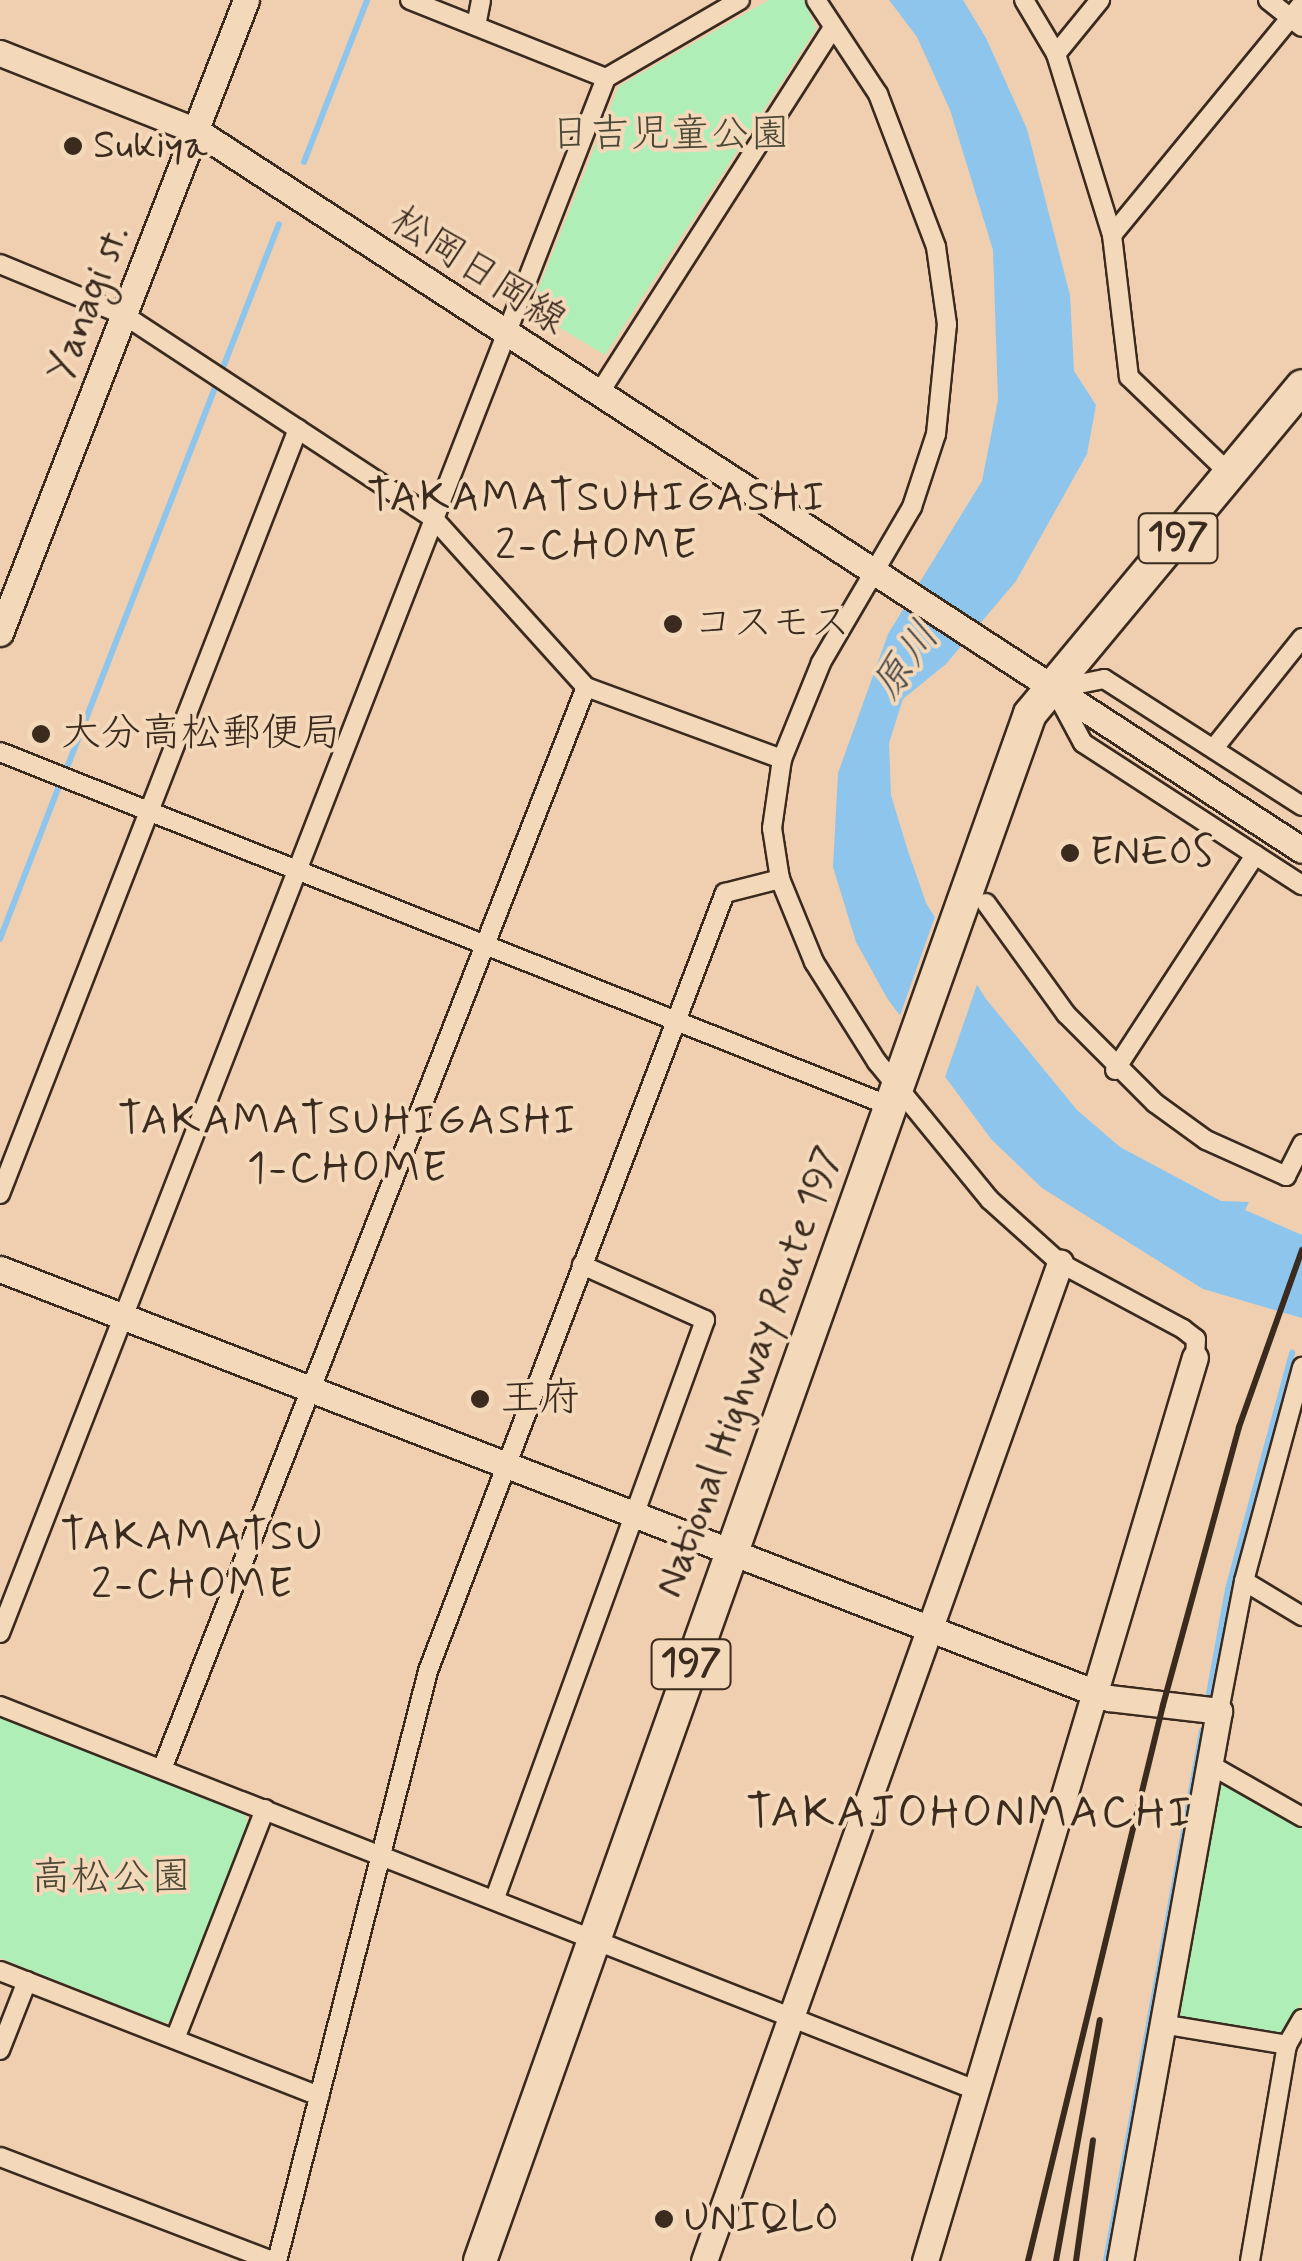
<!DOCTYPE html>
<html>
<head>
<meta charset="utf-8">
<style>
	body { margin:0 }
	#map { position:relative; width:1302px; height:2261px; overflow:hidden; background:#f0cfb0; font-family:Mynerve,"Klee One",sans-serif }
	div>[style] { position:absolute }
	.green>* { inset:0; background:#afefb7 }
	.water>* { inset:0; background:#8dc5ec }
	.pier>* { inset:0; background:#f0cfb0 }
	.stream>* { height:6px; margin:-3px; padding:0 3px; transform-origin:3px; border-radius:3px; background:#8dc5ec }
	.roads { filter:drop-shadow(2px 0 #3b2a1e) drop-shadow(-2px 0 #3b2a1e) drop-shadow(0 2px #3b2a1e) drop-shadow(0 -2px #3b2a1e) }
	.street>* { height:18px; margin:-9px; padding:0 9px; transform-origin:9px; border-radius:9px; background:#f3d8ba }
	.secondary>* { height:25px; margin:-12.5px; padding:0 12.5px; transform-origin:12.5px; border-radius:12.5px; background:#f3d8ba }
	.highway>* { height:32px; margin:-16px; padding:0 16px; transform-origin:16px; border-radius:16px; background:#f3d8ba }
	.rail>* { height:6px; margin:-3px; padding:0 3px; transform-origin:3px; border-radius:3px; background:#3b2a1e }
	.dots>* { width:28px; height:28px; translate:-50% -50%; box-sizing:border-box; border:5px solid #f3d8ba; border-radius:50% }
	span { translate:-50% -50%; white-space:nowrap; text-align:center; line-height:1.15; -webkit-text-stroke:8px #f3d8ba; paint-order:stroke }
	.shield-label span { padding:2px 8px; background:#f3d8ba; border:2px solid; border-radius:8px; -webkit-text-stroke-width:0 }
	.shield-label { font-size:38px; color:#3b2a1e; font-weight:700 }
	.park-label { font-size:40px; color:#4c4835 }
	.poi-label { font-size:40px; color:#3b2a1e }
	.left { translate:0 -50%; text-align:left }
	.street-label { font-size:40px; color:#3b2a1e }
	.neighbourhood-label { font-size:42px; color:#3b2a1e; letter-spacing:2.5px }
	.water-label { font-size:42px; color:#4b4947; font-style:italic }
	.quarter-label { font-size:45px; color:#3b2a1e; letter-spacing:2.5px }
</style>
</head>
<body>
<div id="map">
	<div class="green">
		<i style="clip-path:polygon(769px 0,805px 0,816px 29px,605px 355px,530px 310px,619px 86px)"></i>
		<i style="clip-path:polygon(0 1717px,244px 1811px,248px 1826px,174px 2020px,163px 2023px,0 1958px)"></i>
		<i style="clip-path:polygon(1223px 1783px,1302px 1829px,1302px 2002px,1286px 2030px,1276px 2034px,1182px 2017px,1176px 2009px,1216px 1786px)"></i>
	</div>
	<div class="water">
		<i style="clip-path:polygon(889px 0,963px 0,986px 38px,1027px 129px,1070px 295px,1074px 371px,1096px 405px,1087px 454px,1016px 581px,946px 664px,903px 699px,889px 743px,891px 795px,907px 848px,926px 903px,986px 999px,1077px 1110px,1120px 1147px,1221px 1201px,1249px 1202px,1245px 1210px,1302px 1235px,1302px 1318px,1203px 1289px,1042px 1188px,991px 1139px,887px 998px,856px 942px,833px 867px,838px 773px,888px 634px,982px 481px,998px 400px,993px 250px,950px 110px,917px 37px)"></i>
	</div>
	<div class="pier">
		<i style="clip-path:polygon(937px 911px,979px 979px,943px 1083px,898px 1021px)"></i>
	</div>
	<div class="stream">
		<i style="left:304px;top:162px;width:174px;rotate:-68.7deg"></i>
		<i style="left:224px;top:365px;width:151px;rotate:-68.7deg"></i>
		<i style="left:66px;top:770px;width:412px;rotate:-68.7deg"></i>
		<i style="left:0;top:939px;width:161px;rotate:-68.9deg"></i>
		<i style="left:1209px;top:1694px;width:107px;rotate:-79.7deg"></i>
		<i style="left:1228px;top:1589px;width:245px;rotate:-74.8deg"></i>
		<i style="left:1106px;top:2261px;width:539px;rotate:-79.73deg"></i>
	</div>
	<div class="roads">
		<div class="street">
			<i style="left:410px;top:0;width:211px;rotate:21.7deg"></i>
			<i style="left:816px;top:0;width:113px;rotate:56.6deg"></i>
			<i style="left:878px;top:94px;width:164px;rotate:69.2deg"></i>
			<i style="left:936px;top:247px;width:78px;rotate:81.9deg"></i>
			<i style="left:947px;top:324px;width:111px;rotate:95.7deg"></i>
			<i style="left:936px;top:434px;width:77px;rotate:108.2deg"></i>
			<i style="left:912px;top:507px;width:181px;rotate:120.3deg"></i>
			<i style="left:821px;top:663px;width:104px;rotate:112.1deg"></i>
			<i style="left:782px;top:759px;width:70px;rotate:98.2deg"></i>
			<i style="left:772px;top:828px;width:52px;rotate:81.1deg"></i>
			<i style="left:780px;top:879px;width:90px;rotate:67.7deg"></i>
			<i style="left:814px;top:962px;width:118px;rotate:57.8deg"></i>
			<i style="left:877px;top:1062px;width:178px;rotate:50.7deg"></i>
			<i style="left:990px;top:1200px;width:94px;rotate:42deg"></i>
			<i style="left:1060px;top:1263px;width:140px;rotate:28.2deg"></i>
			<i style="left:1183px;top:1329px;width:16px;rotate:38deg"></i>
			<i style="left:1196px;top:1339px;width:18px;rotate:93deg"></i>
			<i style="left:1024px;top:0;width:63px;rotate:59.3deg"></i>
			<i style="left:1056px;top:54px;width:189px;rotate:72.8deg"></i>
			<i style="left:1112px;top:235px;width:143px;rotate:83.2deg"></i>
			<i style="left:1129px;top:377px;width:140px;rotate:43.8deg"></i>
			<i style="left:1268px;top:0;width:43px;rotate:38.5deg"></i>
			<i style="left:476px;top:26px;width:26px;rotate:-79deg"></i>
			<i style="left:1056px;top:54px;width:70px;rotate:-50.8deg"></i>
			<i style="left:1112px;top:235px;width:299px;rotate:-50.6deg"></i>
			<i style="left:0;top:264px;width:134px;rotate:22.4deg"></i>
			<i style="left:124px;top:315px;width:371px;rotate:33.3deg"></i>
			<i style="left:434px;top:519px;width:227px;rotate:47.9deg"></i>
			<i style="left:586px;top:687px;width:209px;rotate:20.2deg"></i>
			<i style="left:598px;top:395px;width:434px;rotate:-57.4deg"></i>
			<i style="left:1214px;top:748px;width:141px;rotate:-51.3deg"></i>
			<i style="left:0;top:752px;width:958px;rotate:21.69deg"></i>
			<i style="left:1302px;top:806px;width:235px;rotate:-147.3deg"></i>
			<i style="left:1104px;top:679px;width:51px;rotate:168.7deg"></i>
			<i style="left:1054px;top:689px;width:61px;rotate:61.8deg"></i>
			<i style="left:1083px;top:743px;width:261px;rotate:33deg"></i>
			<i style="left:986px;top:903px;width:137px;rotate:54.2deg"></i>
			<i style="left:1066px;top:1014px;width:126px;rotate:45deg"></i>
			<i style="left:1155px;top:1103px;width:63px;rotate:36deg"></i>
			<i style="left:1206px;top:1140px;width:88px;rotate:24.2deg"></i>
			<i style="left:1286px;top:1176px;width:36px;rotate:-63deg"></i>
			<i style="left:1115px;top:1070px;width:257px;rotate:-56.9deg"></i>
			<i style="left:0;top:1194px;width:821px;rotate:-68.72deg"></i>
			<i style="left:1244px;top:1581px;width:68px;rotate:31.1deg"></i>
			<i style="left:0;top:1633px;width:1669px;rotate:-68.71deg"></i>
			<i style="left:606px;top:78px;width:155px;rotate:-30.2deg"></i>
			<i style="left:0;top:1706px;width:1046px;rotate:21.49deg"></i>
			<i style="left:1219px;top:1711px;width:132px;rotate:-79.1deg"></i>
			<i style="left:1244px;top:1581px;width:222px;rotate:-74.8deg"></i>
			<i style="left:1209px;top:1764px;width:107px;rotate:29.7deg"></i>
			<i style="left:162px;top:1769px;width:1162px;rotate:-68.6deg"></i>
			<i style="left:495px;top:1898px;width:615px;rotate:-70.03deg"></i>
			<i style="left:705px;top:1320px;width:135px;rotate:-155.9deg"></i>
			<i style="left:0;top:1971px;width:343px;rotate:21.4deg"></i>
			<i style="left:1162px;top:2024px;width:127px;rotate:9.5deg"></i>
			<i style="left:175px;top:2039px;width:247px;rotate:-68.6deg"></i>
			<i style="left:0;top:2050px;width:74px;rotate:-68.6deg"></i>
			<i style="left:0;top:2157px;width:292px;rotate:20.9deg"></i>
			<i style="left:277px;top:2261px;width:609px;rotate:-75.64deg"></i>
			<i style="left:428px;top:1671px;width:833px;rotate:-69.11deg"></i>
			<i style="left:725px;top:893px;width:57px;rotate:-14.3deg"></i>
			<i style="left:1250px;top:2261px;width:219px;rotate:-80.3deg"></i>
			<i style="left:1287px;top:2045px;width:30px;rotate:-60deg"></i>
		</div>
		<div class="secondary">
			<i style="left:0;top:53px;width:212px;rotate:21.6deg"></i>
			<i style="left:197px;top:131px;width:1318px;rotate:33.05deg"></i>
			<i style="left:0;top:633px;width:679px;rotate:-68.76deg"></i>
			<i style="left:0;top:1269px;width:1189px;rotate:21.15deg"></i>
			<i style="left:1109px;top:1698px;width:111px;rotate:6.7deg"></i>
			<i style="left:1219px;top:1711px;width:559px;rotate:100.2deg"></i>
			<i style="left:704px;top:2261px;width:1060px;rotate:-70.37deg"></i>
			<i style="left:925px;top:2261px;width:943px;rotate:-73.37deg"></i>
		</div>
		<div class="highway">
			<i style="left:480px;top:2261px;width:1642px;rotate:-70.43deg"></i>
			<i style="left:1030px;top:714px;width:426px;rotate:-50.3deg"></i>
		</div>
	</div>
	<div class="rail">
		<i style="left:1028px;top:2261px;width:572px;rotate:-76.35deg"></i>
		<i style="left:1163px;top:1705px;width:288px;rotate:-74.7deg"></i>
		<i style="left:1239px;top:1427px;width:188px;rotate:-70.4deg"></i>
		<i style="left:1056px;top:2261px;width:245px;rotate:-79.7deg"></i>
		<i style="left:1076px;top:2261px;width:122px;rotate:-82deg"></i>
	</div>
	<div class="dots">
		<i style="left:73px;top:146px;background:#3b2a1e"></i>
		<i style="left:673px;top:624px;background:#3b2a1e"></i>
		<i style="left:41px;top:734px;background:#3b2a1e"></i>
		<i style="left:1070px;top:853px;background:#3b2a1e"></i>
		<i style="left:480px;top:1399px;background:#3b2a1e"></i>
		<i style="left:664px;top:2219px;background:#3b2a1e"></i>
	</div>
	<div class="shield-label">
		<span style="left:1178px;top:538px">197</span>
		<span style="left:691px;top:1664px">197</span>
	</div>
	<div class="park-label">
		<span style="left:670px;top:135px">日吉児童公園</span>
		<span style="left:111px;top:1878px">高松公園</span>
	</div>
	<div class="poi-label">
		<span class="left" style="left:93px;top:146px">Sukiya</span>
		<span class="left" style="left:693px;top:624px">コスモス</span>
		<span class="left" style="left:61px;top:734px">大分高松郵便局</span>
		<span class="left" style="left:1090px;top:853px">ENEOS</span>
		<span class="left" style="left:500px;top:1399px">王府</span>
		<span class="left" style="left:684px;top:2219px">UNIQLO</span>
	</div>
	<div class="street-label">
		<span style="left:478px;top:271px;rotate:33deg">松岡日岡線</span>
		<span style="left:89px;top:303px;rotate:-69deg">Yanagi st.</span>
		<span style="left:750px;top:1372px;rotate:-70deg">National Highway Route 197</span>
	</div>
	<div class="neighbourhood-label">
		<span style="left:597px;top:523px">TAKAMATSUHIGASHI<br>2-CHOME</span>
		<span style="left:348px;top:1146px">TAKAMATSUHIGASHI<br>1-CHOME</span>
		<span style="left:193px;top:1562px">TAKAMATSU<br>2-CHOME</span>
	</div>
	<div class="water-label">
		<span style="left:907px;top:662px;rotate:-55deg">原川</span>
	</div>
	<div class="quarter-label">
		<span style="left:970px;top:1814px">TAKAJOHONMACHI</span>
	</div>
</div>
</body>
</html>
